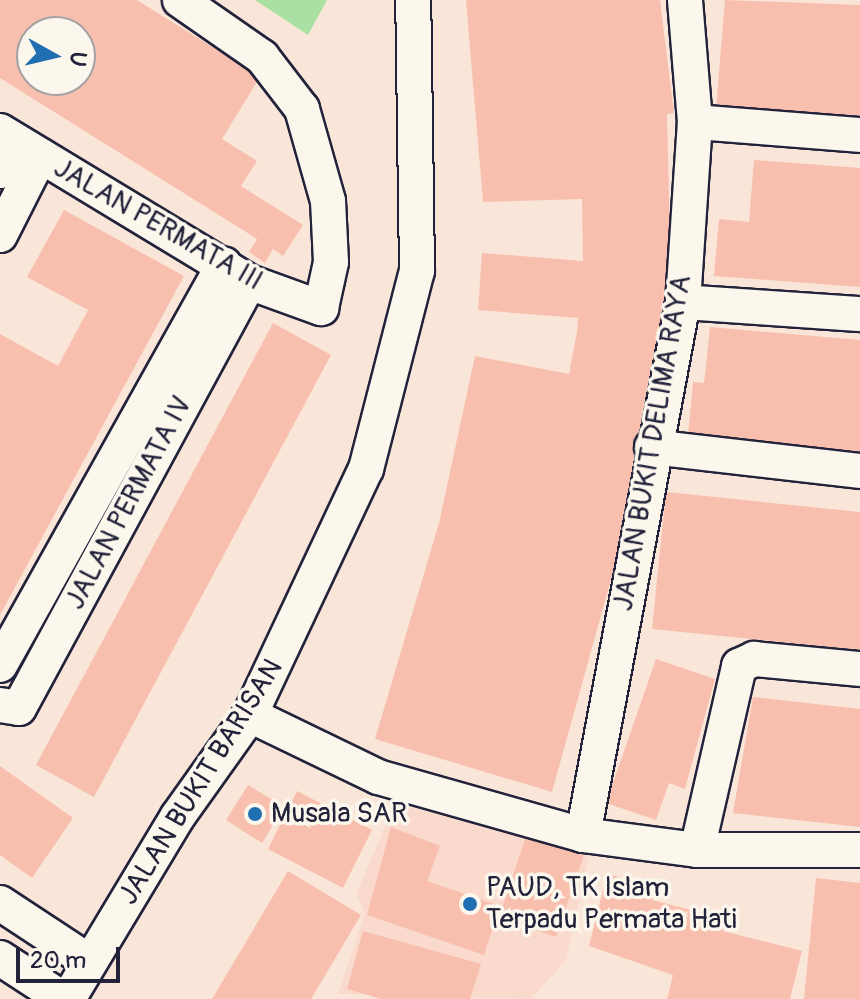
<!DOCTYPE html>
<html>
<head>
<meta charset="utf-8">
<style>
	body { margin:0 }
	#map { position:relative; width:860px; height:999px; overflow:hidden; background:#fae6d9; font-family:Pangolin,sans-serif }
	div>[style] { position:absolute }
	.built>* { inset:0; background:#f9dacc }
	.green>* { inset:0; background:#aae0a2 }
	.building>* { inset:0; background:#f8bfae }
	.roads { filter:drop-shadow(2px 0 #22223b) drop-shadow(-2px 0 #22223b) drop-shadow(0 2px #22223b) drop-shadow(0 -2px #22223b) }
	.street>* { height:34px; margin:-17px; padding:0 17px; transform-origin:17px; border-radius:17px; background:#fbf7ec }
	.dots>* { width:22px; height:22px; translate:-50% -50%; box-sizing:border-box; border:4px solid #fbf7ec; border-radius:50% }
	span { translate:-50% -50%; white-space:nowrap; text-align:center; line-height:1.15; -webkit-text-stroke:7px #fbf7ec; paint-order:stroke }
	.street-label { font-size:28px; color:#22223b }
	.poi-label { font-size:28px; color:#22223b }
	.left { translate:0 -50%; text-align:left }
	.north { position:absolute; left:16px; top:16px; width:80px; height:80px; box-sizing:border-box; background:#fbf7ec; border:2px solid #a4a2a5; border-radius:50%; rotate:98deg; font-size:22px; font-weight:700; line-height:32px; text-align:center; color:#22223b }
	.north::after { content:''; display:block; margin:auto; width:28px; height:36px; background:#1f6fb2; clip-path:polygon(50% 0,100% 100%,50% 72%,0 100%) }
	.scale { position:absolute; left:16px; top:947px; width:104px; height:36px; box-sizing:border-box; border:4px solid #22223b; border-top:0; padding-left:10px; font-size:24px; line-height:28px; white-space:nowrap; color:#22223b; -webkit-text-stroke:6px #fbf7ec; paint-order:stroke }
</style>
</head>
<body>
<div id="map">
	<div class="built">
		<i style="clip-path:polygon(395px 804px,591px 849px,566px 960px,531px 999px,338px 994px,365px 913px,356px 894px)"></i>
	</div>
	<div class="green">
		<i style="clip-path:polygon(255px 0,327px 0,308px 35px)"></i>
	</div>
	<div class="building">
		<i style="clip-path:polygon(evenodd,0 0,137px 0,260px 77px,222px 139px,257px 161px,241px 186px,303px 225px,283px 256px,273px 249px,265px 263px,249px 252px,257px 239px,0 78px,0 0,32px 32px,80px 32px,80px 80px,32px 80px,32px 32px)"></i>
		<i style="clip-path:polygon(466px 0,660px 0,674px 113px,667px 114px,670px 239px,660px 342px,625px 529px,552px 792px,375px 739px,439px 523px,475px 356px,569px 374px,577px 332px,578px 318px,478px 310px,482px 253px,583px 261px,582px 199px,483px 202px)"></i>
		<i style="clip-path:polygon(725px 0,860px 5px,860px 121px,716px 110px)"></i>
		<i style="clip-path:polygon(754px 160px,860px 168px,860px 287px,714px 276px,719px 219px,749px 222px)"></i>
		<i style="clip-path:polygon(64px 210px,184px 276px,0 615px,0 334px,58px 366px,88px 310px,27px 277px)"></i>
		<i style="clip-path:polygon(273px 323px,331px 355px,94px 797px,36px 765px)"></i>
		<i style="clip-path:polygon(710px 327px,860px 340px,860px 452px,688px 436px,693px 382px,704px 383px)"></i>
		<i style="clip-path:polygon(666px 492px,860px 512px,860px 650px,652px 629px)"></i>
		<i style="clip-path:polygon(656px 659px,715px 679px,685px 789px,669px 783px,656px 820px,606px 803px)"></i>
		<i style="clip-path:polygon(753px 697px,860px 709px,860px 827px,733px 813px)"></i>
		<i style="clip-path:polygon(0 766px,73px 818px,32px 878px,0 855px)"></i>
		<i style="clip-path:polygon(248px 785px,284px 807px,262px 843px,226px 820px)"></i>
		<i style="clip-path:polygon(297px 791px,372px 830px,343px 888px,268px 849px)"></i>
		<i style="clip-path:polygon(391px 827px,440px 846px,427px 881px,500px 906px,484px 955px,367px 915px)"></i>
		<i style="clip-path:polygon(526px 836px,584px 855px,556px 937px,499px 917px)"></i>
		<i style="clip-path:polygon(288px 871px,361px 915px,311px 999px,212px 999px)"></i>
		<i style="clip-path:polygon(607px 874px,655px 886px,652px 900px,726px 919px,723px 931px,802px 951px,790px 999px,667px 999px,673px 975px,589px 946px)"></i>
		<i style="clip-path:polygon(816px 878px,860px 883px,860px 999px,804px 999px)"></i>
		<i style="clip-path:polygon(363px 931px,481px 964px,470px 999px,381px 999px,347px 989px)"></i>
	</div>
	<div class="roads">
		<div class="street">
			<i style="left:695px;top:122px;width:166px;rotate:4.5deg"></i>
			<i style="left:0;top:131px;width:291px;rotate:31.2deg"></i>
			<i style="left:249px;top:282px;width:77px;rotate:19.9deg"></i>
			<i style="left:321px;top:308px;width:47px;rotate:-77.7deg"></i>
			<i style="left:331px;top:262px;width:61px;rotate:-92.8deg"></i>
			<i style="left:328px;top:201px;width:96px;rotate:-105.8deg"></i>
			<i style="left:302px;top:109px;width:66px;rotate:-127.6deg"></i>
			<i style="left:262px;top:57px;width:100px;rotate:-145.2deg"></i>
			<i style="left:0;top:171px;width:33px;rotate:-63deg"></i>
			<i style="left:0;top:235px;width:89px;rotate:-63.1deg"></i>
			<i style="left:683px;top:302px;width:177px;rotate:3.9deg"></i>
			<i style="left:652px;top:447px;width:209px;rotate:6.6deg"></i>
			<i style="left:0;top:665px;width:459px;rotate:-60.8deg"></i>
			<i style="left:0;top:705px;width:19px;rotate:9deg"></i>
			<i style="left:19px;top:708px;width:484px;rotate:-61.6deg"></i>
			<i style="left:250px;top:715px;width:142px;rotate:25.8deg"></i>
			<i style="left:378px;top:777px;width:213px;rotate:15.8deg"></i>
			<i style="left:583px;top:835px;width:115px;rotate:7.5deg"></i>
			<i style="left:697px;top:850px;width:163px"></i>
			<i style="left:583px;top:835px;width:542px;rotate:-79.37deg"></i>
			<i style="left:683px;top:302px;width:180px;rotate:-86.2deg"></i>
			<i style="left:695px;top:122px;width:122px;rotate:-94.7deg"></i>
			<i style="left:697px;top:850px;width:189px;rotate:-77.1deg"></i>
			<i style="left:739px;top:666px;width:17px;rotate:-25deg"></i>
			<i style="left:754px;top:659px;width:106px;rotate:5.4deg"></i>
			<i style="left:0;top:903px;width:105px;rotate:33.4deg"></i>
			<i style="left:0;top:958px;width:75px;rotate:33.1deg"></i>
			<i style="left:68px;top:999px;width:214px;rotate:-59deg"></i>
			<i style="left:178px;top:816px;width:124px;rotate:-54.5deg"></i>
			<i style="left:250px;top:715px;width:272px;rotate:-64.8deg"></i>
			<i style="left:366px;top:469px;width:204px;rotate:-75.6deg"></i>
			<i style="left:417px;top:271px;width:271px;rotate:-90.8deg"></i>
		</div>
	</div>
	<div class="dots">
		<i style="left:255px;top:814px;background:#1f6fb2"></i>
		<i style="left:470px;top:904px;background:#1f6fb2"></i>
	</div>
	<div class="street-label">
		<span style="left:158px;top:225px;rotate:30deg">JALAN PERMATA III</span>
		<span style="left:653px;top:443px;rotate:-80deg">JALAN BUKIT DELIMA RAYA</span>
		<span style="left:129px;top:503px;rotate:-62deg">JALAN PERMATA IV</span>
		<span style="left:201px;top:782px;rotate:-58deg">JALAN BUKIT BARISAN</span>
	</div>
	<div class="poi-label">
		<span class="left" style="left:271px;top:814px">Musala SAR</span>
		<span class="left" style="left:486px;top:904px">PAUD, TK Islam<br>Terpadu Permata Hati</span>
	</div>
	<div class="north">U</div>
	<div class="scale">20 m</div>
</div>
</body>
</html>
